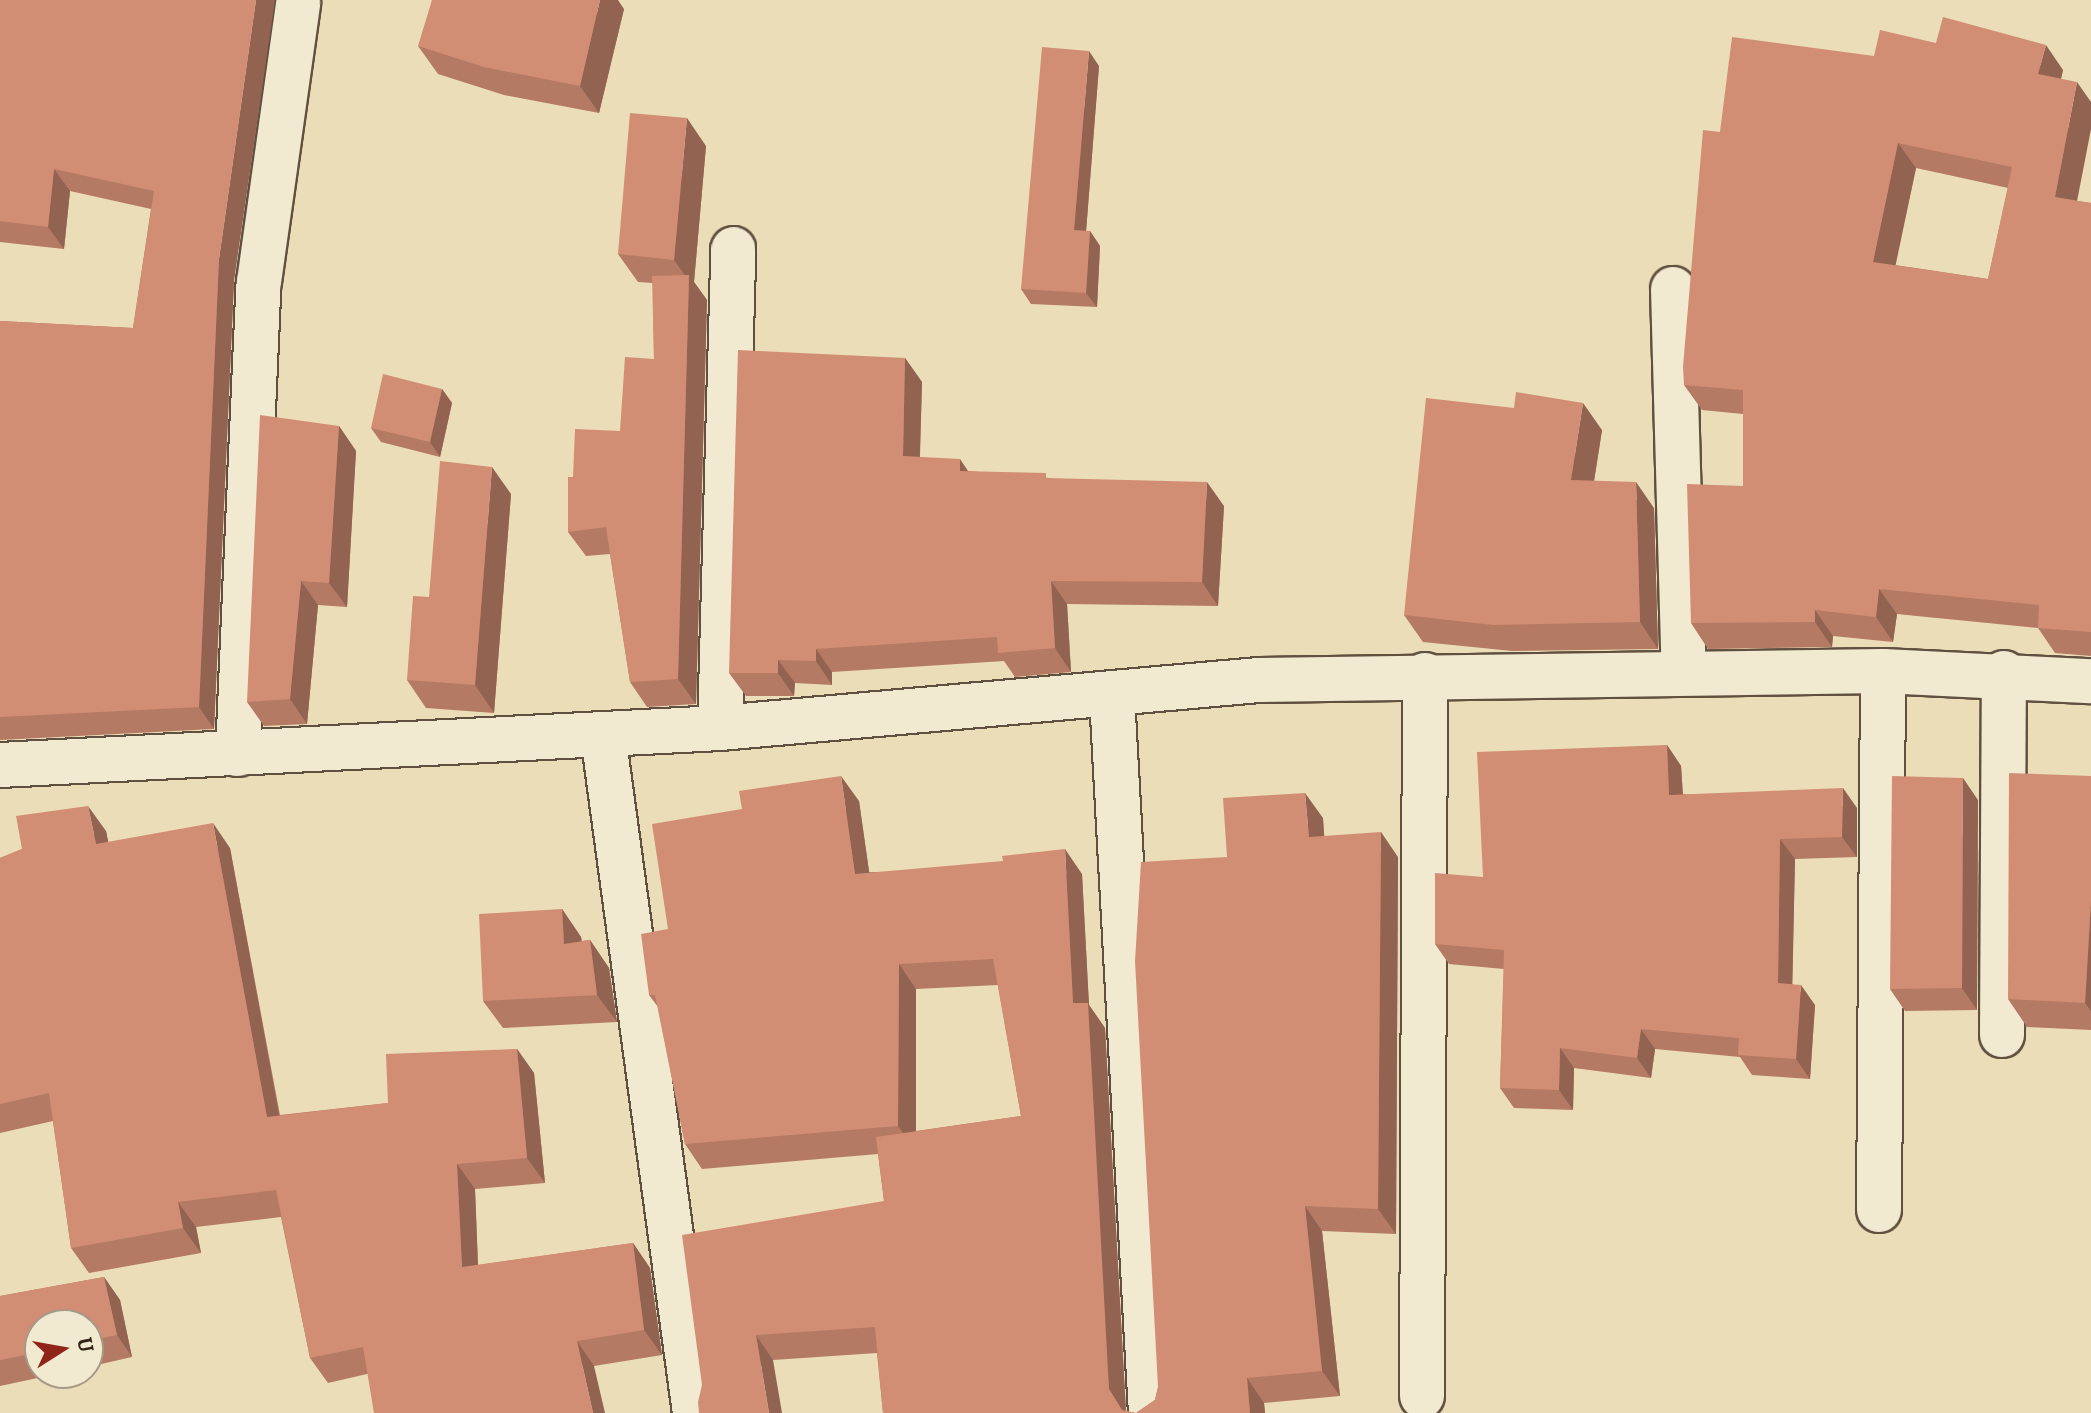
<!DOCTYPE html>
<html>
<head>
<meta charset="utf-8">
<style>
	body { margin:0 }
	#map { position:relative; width:2091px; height:1413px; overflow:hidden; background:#ebddb8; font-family:Alegreya,serif }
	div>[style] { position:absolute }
	.roads { filter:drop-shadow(2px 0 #60503f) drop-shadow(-2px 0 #60503f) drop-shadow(0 2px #60503f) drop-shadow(0 -2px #60503f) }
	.minor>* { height:44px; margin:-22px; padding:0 22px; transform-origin:22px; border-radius:22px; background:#f2e9d1 }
	.secondary>* { height:44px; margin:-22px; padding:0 22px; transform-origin:22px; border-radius:22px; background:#f2e9d1 }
	.wall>* { inset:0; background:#b57a64 }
	.shaded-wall>* { inset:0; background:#936351 }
	.building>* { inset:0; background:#d28e74 }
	span { translate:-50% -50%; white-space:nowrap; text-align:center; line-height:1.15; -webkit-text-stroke:6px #f2e9d1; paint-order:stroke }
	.north { position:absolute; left:24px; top:1309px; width:80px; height:80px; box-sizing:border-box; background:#f2e9d1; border:2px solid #a59987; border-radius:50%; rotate:79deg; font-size:22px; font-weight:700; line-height:32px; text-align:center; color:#312117 }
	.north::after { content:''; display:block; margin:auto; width:28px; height:36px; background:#8f2418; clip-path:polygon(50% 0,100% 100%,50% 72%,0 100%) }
</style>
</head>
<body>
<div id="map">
	<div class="roads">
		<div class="minor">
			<i style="left:1673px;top:289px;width:382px;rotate:88.4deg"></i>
			<i style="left:1112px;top:696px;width:718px;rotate:86.89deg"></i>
			<i style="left:720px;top:728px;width:479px;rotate:-88.4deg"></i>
			<i style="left:603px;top:735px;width:684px;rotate:82.27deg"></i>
			<i style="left:238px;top:754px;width:472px;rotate:-87.5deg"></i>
			<i style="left:259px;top:282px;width:282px;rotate:-82deg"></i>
			<i style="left:2002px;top:1035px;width:362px;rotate:-89.7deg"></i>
			<i style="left:1879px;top:1210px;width:539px;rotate:-89.57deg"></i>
			<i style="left:1422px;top:1396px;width:721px;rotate:-89.76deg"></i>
		</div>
		<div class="secondary">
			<i style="left:0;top:765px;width:721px;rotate:-2.94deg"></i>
			<i style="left:720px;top:728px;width:541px;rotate:-5.09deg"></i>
			<i style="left:1259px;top:680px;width:624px;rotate:-0.83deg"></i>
			<i style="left:1883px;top:671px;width:208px;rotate:2.8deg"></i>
		</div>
	</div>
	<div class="wall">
		<i style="clip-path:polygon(0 0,234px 281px,214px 729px,0 740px,0 321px,133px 328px,151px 209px,70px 191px,64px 249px,0 242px)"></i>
		<i style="clip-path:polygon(624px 9px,599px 113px,504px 95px,438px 74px,418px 46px)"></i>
		<i style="clip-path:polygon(evenodd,1936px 43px,2063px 70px,2061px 79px,2077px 201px,2091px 203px,2091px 656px,2055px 653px,2038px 628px,1897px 614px,1893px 642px,1833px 636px,1832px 647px,1708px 649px,1691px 623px,1743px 486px,1743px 414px,1702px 410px,1684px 385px,1720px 132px,1874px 56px,1936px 43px,1916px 168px,2008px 188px,1988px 279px,1895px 265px,1916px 168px)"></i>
		<i style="clip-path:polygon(1099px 66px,1086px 231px,1090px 231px,1100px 246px,1097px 307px,1031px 304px,1021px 289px)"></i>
		<i style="clip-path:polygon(706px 146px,694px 282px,707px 300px,696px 704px,647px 707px,630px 682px,610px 554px,586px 556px,568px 532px,573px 477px,620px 431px,654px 359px,653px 283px,638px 282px,618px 254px)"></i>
		<i style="clip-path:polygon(905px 358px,922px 382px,920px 457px,968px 471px,1049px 478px,1224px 506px,1218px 606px,1067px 604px,1071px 672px,1015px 677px,1004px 661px,832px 672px,832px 685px,795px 683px,794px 696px,746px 696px,729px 673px)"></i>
		<i style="clip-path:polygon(442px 389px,452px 403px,440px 457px,381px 442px,371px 428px)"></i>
		<i style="clip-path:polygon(339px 426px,356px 451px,347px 607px,318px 605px,307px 724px,264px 726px,247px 702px)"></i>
		<i style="clip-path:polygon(1602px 430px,1594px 481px,1654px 508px,1658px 649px,1512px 651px,1423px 642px,1404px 615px)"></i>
		<i style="clip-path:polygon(511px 494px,494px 713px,426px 708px,407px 680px,429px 597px)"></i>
		<i style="clip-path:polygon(1667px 745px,1681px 766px,1683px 794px,1857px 808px,1857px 857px,1795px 859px,1792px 984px,1815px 1005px,1810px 1079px,1752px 1075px,1740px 1057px,1655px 1049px,1651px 1078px,1574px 1068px,1573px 1110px,1514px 1108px,1500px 1088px,1504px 969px,1449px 964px,1435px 944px,1483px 877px)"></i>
		<i style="clip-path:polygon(2091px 776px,2091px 1030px,2027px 1027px,2008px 999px)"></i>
		<i style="clip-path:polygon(1978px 800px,1977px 1010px,1905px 1011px,1890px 989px)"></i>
		<i style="clip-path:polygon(evenodd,859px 801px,869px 872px,1082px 874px,1089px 1005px,1105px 1028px,1126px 1411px,1136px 1413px,1155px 1400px,1158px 1387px,1227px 857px,1323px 818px,1324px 836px,1398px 857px,1396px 1234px,1322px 1231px,1340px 1396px,1264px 1403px,1265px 1413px,883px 1413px,877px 1353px,773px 1360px,702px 1385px,884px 1201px,878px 1154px,702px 1169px,685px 1144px,658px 1007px,649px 995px,668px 929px,859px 801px,998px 985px,1021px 1116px,916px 1131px,916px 989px,998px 985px)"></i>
		<i style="clip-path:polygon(106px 831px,108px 842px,230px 848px,280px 1115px,388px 1103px,517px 1049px,534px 1073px,545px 1183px,475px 1189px,478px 1265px,633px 1243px,650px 1268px,662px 1355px,594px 1366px,367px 1374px,328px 1383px,310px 1358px,281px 1217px,196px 1227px,201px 1253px,89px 1273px,71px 1248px,53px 1121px,0 1133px,0 858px,22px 849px)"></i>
		<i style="clip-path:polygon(562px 909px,581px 937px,582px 941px,590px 940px,609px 968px,617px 1022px,503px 1028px,483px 1001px)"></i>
		<i style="clip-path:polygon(104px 1277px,120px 1300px,132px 1357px,88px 1367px,88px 1325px,40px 1325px,40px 1373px,61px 1373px,0 1386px,0 1296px)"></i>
	</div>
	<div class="shaded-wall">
		<i style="clip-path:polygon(256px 0,275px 0,234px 281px,214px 729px,199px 707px,219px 259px)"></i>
		<i style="clip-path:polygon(600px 0,618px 0,624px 9px,599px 113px,580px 86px)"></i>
		<i style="clip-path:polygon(2046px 45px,2063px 70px,2056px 100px,2038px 74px)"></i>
		<i style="clip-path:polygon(1089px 51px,1099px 66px,1085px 245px,1074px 230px)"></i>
		<i style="clip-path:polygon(2077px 82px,2091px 102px,2091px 129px,2073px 222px,2055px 197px)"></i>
		<i style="clip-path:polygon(687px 118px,706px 146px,694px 282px,707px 300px,696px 704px,678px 679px,689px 281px,674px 260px)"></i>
		<i style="clip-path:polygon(1898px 143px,1916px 168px,1891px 287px,1873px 262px)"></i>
		<i style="clip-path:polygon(54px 169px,70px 191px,64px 249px,48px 227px)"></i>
		<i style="clip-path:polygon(1090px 231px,1100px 246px,1097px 307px,1086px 293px)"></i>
		<i style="clip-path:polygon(905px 358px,922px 382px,919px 480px,903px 456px)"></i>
		<i style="clip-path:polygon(442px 389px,452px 403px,440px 457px,430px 442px)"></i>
		<i style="clip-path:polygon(1583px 403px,1602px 430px,1590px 507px,1571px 480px)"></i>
		<i style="clip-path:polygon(339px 426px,356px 451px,347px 607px,329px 583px)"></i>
		<i style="clip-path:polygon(960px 459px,976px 483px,960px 471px)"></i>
		<i style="clip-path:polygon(492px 467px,511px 494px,494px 713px,475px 685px)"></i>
		<i style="clip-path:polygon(1207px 482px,1224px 506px,1218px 606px,1202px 582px)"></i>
		<i style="clip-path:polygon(1636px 482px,1654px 508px,1658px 649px,1640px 622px)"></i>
		<i style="clip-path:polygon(301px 581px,318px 605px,307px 724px,290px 699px)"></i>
		<i style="clip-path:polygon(1051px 581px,1067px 604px,1071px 672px,1055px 648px)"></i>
		<i style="clip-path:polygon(1879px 589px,1897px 614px,1893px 642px,1876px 617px)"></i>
		<i style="clip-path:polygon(1815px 610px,1833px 636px,1832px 647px,1815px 622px)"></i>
		<i style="clip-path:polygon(816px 649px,832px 672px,832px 685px,816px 661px)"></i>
		<i style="clip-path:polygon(778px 660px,795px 683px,794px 696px,778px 673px)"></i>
		<i style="clip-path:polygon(1667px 745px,1681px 766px,1684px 815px,1669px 795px)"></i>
		<i style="clip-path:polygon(841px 776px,859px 801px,873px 899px,855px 874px)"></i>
		<i style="clip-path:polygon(1963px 778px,1978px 800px,1977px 1010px,1962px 988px)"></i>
		<i style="clip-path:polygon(1843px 788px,1857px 808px,1857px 857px,1842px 837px)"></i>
		<i style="clip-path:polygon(1305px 793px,1323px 818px,1326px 862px,1309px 837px)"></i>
		<i style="clip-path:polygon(88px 806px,106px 831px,114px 869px,96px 844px)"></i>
		<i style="clip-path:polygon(213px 823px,230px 848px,284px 1142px,267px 1117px)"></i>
		<i style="clip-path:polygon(1381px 832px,1398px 857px,1396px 1234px,1378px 1209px)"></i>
		<i style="clip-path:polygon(1780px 839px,1795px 859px,1792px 1003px,1778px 983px)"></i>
		<i style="clip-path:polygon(1065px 849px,1082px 874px,1089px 1005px,1105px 1028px,1126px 1413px,1124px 1413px,1109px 1389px,1073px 1003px)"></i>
		<i style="clip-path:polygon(2091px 901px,2091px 1011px,2085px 1003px)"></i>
		<i style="clip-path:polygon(562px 909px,581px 937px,584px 972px,564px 944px)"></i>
		<i style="clip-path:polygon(590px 940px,609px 968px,617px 1022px,597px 995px)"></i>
		<i style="clip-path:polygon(899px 964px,916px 989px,916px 1151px,898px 1126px)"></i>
		<i style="clip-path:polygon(1801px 985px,1815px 1005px,1810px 1079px,1796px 1059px)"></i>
		<i style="clip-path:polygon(1641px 1029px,1655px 1049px,1651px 1078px,1637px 1058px)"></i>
		<i style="clip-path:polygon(1560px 1048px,1574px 1068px,1573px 1110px,1559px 1090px)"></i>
		<i style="clip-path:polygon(517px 1049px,534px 1073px,545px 1183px,527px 1158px)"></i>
		<i style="clip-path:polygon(457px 1164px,475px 1189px,479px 1292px,462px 1267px)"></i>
		<i style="clip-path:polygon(178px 1202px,196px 1227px,201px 1253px,183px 1228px)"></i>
		<i style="clip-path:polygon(1305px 1206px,1322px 1231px,1340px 1396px,1322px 1371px)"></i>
		<i style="clip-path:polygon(633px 1243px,650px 1268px,662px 1355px,644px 1330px)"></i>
		<i style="clip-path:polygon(104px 1277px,120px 1300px,132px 1357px,117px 1335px)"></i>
		<i style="clip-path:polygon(756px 1335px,773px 1360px,782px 1413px,769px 1413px)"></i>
		<i style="clip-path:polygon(577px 1341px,594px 1366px,605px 1413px,593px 1413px)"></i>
		<i style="clip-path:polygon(1247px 1378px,1264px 1403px,1265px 1413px,1250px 1413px)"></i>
	</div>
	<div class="building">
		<i style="clip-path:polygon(0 0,256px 0,219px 259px,199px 707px,0 717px,0 321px,133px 328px,154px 191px,54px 169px,48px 227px,0 221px)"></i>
		<i style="clip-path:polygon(432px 0,600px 0,580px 86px,484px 67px,418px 46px)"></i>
		<i style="clip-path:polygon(evenodd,1943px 17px,2046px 45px,2038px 74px,2077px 82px,2055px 197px,2091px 203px,2091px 632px,2038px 628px,2039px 605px,1879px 589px,1876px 617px,1815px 610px,1815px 622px,1691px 623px,1687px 484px,1743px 486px,1743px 390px,1684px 385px,1683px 367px,1703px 130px,1720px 132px,1732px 37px,1874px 56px,1880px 30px,1936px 43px,1943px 17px,1898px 143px,2012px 167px,1988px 279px,1873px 262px,1898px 143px)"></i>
		<i style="clip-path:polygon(1042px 47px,1089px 51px,1074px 230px,1090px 231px,1086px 293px,1021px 289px)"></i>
		<i style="clip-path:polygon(630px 113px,687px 118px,674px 260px,618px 254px)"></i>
		<i style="clip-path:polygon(689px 275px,678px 679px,630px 682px,606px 527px,568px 532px,568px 477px,573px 477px,575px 429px,620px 431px,625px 357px,654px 359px,652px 276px)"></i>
		<i style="clip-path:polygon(738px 350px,905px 358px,903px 456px,960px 459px,960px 471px,1046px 473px,1046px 478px,1207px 482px,1202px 582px,1051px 581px,1055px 648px,998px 653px,997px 637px,816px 649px,816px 661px,778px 660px,778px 673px,729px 673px)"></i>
		<i style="clip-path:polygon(383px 374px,442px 389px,430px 442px,371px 428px)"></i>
		<i style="clip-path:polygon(1516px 392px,1583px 403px,1571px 480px,1636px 482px,1640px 622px,1493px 625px,1404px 615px,1426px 398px,1514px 408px)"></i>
		<i style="clip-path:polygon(260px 415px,339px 426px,329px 583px,301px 581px,290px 699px,247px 702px)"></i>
		<i style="clip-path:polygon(440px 461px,492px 467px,475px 685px,407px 680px,413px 596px,429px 597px)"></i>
		<i style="clip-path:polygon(1667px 745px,1669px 795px,1843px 788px,1842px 837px,1780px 839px,1778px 983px,1801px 985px,1796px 1059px,1738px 1055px,1739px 1038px,1641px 1029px,1637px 1058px,1560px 1048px,1559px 1090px,1500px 1088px,1504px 950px,1435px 944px,1435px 873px,1483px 877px,1477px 752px)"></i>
		<i style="clip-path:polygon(2009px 773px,2091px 776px,2091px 901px,2085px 1003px,2008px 999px)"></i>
		<i style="clip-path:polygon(841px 776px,855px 874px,1003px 861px,1002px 856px,1065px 849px,1073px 1003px,1088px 1003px,1109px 1389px,1122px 1410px,1136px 1413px,1155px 1400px,1158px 1387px,1135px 961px,1141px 862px,1227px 857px,1223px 798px,1305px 793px,1309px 837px,1381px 832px,1378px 1209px,1305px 1206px,1322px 1371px,1247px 1378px,1250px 1413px,883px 1413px,875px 1327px,756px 1335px,769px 1413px,699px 1413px,698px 1402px,702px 1385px,682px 1235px,884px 1201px,876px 1137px,1021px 1116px,993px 959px,899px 964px,898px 1126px,685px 1144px,655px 995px,649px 995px,641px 934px,668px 929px,652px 824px,742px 809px,739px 791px)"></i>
		<i style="clip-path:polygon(1892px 776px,1963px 778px,1962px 988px,1890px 989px)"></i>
		<i style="clip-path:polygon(88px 806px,96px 844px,213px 823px,267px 1117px,388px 1103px,386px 1054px,517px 1049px,527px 1158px,457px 1164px,462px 1267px,633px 1243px,644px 1330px,577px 1341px,593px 1413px,374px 1413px,363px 1347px,310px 1358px,276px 1190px,178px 1202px,183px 1228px,71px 1248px,49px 1093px,0 1104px,0 858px,22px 849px,16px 816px)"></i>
		<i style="clip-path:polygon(562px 909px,564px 944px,590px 940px,597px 995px,483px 1001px,479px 914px)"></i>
		<i style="clip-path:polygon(104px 1277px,117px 1335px,88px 1341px,88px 1325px,40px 1325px,40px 1352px,0 1360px,0 1296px)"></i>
	</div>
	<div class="north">U</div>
</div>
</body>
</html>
